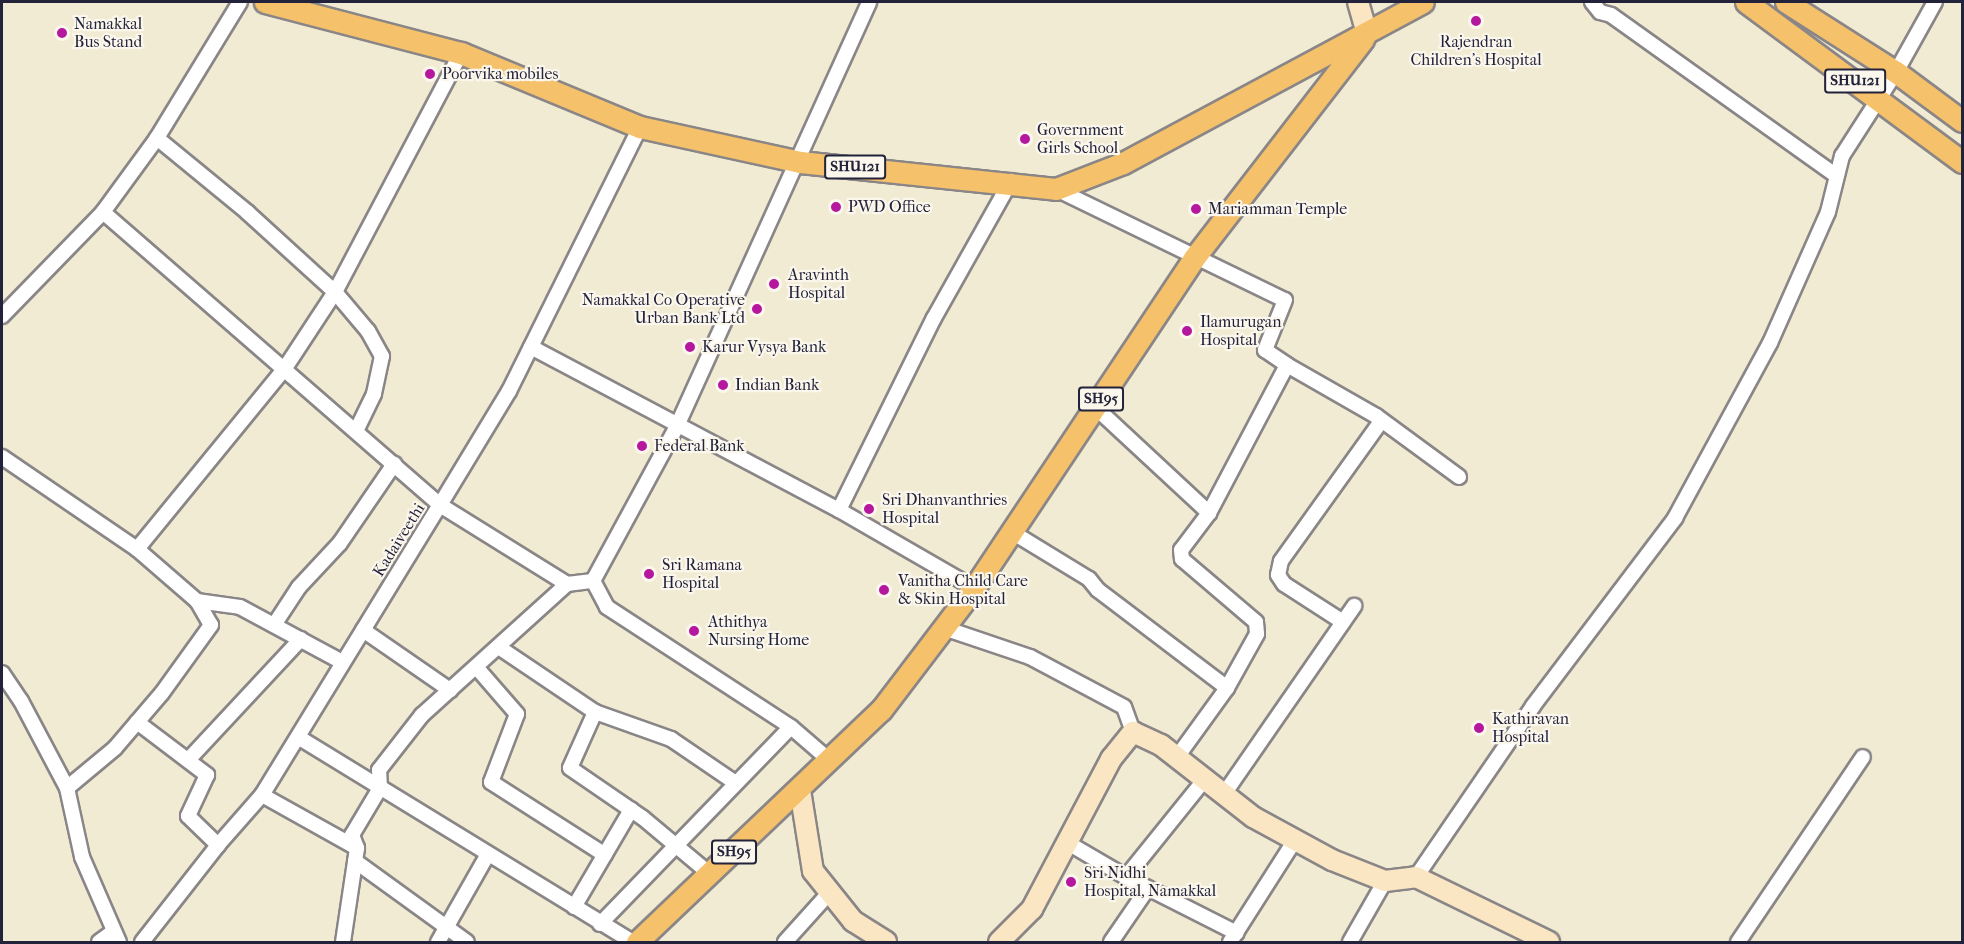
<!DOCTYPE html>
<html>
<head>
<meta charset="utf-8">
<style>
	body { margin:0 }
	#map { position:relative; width:1964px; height:944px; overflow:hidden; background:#f1ebd3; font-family:"IM FELL French Canon",serif }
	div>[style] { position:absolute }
	.roads { filter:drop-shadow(2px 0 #8a8687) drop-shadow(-2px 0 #8a8687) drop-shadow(0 2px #8a8687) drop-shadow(0 -2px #8a8687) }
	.street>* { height:14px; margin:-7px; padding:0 7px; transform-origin:7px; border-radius:7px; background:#fff }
	.secondary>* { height:20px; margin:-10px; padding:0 10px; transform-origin:10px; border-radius:10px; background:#fbe6c4 }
	.primary>* { height:21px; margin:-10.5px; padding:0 10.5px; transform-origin:10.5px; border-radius:10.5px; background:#f5c16b }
	.dots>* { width:16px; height:16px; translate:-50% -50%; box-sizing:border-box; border:3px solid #fbf7ec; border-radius:50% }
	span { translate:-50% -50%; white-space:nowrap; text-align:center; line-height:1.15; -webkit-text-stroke:4.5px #fbf7ec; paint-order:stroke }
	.shield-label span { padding:2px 4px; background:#fbf7ec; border:2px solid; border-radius:4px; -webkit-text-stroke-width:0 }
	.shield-label { font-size:15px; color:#22223b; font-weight:700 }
	.poi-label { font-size:16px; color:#22223b }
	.left { translate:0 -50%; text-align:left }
	.right { translate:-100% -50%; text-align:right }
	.street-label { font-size:16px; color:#22223b }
	.frame { position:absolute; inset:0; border:3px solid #22223b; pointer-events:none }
</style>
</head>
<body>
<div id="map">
	<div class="roads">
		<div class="street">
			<i style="left:1592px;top:2px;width:13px;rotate:51deg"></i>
			<i style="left:1600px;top:12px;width:11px;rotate:15deg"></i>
			<i style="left:1611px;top:15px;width:277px;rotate:35.5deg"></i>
			<i style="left:157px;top:138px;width:117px;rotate:39.4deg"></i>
			<i style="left:247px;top:212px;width:119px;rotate:42.3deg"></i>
			<i style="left:335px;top:292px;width:51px;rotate:49.8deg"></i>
			<i style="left:368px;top:331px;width:29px;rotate:61deg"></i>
			<i style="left:382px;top:356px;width:39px;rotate:102deg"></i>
			<i style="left:374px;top:394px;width:41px;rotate:115.9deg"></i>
			<i style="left:1056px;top:189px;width:254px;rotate:25.9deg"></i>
			<i style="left:1285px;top:300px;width:54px;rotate:111.8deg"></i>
			<i style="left:1265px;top:350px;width:27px;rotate:34deg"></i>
			<i style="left:103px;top:212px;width:447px;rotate:41deg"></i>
			<i style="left:440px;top:505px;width:150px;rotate:31.9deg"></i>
			<i style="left:567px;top:584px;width:26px;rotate:-7deg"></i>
			<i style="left:2px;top:316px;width:145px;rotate:-45.8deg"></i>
			<i style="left:103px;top:212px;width:92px;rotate:-53.9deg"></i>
			<i style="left:157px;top:138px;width:159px;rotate:-58.6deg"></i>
			<i style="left:531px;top:347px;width:348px;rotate:27.9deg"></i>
			<i style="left:839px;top:510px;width:156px;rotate:30deg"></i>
			<i style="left:1095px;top:407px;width:156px;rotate:42.9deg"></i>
			<i style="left:1209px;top:513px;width:167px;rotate:-62.2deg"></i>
			<i style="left:1287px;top:365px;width:103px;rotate:29.8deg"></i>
			<i style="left:1376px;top:416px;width:103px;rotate:36.3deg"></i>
			<i style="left:2px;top:457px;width:163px;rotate:34.3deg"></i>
			<i style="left:137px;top:549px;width:79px;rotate:40.9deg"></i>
			<i style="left:197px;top:601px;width:43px;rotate:7.9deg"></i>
			<i style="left:240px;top:607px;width:116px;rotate:28.3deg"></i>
			<i style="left:839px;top:510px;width:214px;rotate:-63.7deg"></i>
			<i style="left:934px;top:318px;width:157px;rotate:-60.7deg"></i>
			<i style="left:1209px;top:513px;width:46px;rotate:127.1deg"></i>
			<i style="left:1181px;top:550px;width:9px;rotate:84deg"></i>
			<i style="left:1182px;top:559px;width:97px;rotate:40.4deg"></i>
			<i style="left:1256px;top:622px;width:12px;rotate:85deg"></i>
			<i style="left:1257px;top:634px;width:62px;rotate:119.1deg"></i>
			<i style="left:1012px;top:532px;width:90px;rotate:31.4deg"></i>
			<i style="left:1089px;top:579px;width:14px;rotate:51deg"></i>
			<i style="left:1098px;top:590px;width:162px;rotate:37.2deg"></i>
			<i style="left:1227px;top:688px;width:85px;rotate:125.9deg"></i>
			<i style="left:137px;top:549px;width:234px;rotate:-50.7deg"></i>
			<i style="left:285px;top:368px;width:91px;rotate:-56.7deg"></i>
			<i style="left:335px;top:292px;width:270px;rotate:-62.2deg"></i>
			<i style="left:1343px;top:622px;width:70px;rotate:-147.2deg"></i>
			<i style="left:1284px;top:584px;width:11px;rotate:-124deg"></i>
			<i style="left:1278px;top:575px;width:14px;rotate:-78deg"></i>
			<i style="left:1281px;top:561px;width:173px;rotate:-54.4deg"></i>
			<i style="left:274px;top:625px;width:45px;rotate:-56.7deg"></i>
			<i style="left:299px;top:587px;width:60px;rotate:-47deg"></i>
			<i style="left:340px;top:543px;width:96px;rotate:-55.6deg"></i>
			<i style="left:944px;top:628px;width:91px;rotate:18.6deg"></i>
			<i style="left:1030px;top:657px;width:106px;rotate:28deg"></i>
			<i style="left:1124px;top:707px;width:27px;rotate:70deg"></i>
			<i style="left:363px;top:630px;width:106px;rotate:34.6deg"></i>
			<i style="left:500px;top:648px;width:115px;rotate:34deg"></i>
			<i style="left:595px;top:712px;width:81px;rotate:19.6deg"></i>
			<i style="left:671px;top:739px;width:76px;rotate:34.3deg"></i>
			<i style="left:477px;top:668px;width:61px;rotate:49deg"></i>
			<i style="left:517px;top:714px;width:73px;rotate:110.9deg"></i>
			<i style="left:491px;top:782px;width:135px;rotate:32.6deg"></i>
			<i style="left:2px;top:673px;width:34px;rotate:56deg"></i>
			<i style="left:21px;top:701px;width:98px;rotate:62.1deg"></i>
			<i style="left:67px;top:788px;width:71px;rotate:77.7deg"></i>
			<i style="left:82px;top:857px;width:93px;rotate:66.5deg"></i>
			<i style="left:595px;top:712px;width:61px;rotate:114.1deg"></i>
			<i style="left:570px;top:768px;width:88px;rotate:34.4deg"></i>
			<i style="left:643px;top:818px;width:87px;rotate:39.9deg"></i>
			<i style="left:137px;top:722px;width:88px;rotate:37.1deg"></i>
			<i style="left:207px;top:775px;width:45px;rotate:114.9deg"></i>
			<i style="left:188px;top:816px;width:42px;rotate:44deg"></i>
			<i style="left:298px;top:737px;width:392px;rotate:31.5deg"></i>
			<i style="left:189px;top:759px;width:164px;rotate:-47deg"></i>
			<i style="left:828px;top:759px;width:49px;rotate:-139.1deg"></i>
			<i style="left:791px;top:727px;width:220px;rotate:-146.9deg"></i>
			<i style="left:607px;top:607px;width:30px;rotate:-118deg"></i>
			<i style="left:593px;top:581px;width:176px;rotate:-61.5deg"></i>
			<i style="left:677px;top:426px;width:465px;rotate:-65.6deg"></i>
			<i style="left:67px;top:788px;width:62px;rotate:-39.8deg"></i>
			<i style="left:115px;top:748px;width:72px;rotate:-49.5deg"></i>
			<i style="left:162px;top:693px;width:84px;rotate:-54.2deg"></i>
			<i style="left:211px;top:625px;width:28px;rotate:-120deg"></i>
			<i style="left:1224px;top:794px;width:229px;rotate:-55.3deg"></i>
			<i style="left:262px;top:795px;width:109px;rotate:29.2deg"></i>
			<i style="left:1068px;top:843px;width:67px;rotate:30.4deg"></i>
			<i style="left:1126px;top:877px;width:126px;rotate:-51.1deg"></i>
			<i style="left:355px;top:861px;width:138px;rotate:35.9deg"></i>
			<i style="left:1126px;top:877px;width:124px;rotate:26.8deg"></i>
			<i style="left:1416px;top:877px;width:207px;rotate:-55.6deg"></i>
			<i style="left:1533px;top:706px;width:236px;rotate:-52.9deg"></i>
			<i style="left:1675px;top:518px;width:199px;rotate:-61.5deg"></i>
			<i style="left:1770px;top:343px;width:143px;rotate:-66.1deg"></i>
			<i style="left:1828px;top:212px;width:58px;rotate:-76deg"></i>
			<i style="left:1842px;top:156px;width:100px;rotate:-57.3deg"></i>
			<i style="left:1896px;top:72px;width:80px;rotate:-60.9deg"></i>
			<i style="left:574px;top:907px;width:113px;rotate:-59.6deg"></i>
			<i style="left:600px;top:924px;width:274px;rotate:-45.9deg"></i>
			<i style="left:99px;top:942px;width:17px;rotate:-36deg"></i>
			<i style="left:142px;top:942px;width:123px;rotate:-51.9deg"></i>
			<i style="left:218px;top:845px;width:67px;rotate:-48.7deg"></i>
			<i style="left:262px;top:795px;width:340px;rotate:-58.5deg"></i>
			<i style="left:440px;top:505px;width:133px;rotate:-58.8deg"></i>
			<i style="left:509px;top:391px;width:295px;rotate:-63.6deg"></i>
			<i style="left:343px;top:942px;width:95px;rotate:-81.5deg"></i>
			<i style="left:357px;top:848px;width:14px;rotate:-111deg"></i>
			<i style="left:352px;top:835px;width:55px;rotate:-59.2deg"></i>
			<i style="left:380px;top:788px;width:18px;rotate:-93deg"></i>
			<i style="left:379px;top:770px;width:70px;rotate:-52deg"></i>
			<i style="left:422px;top:715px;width:195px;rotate:-42.1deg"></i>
			<i style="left:438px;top:942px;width:101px;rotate:-60.4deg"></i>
			<i style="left:785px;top:942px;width:67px;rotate:-48deg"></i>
			<i style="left:1111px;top:942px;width:65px;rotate:-55.6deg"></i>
			<i style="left:1230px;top:942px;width:121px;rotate:-57.5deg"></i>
			<i style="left:1350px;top:942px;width:70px;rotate:-60.2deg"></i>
			<i style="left:1738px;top:942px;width:223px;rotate:-56deg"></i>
		</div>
		<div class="secondary">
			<i style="left:1358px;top:2px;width:32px;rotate:74deg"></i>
			<i style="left:800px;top:790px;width:82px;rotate:80.9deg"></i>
			<i style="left:813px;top:871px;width:64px;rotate:51.3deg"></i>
			<i style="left:853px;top:921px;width:39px;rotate:32deg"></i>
			<i style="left:999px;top:942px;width:47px;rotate:-45deg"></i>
			<i style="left:1032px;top:909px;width:170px;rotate:-62.2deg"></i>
			<i style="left:1111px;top:759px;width:35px;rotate:-51deg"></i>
			<i style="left:1133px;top:732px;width:31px;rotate:25deg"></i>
			<i style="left:1161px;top:745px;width:117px;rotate:38deg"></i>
			<i style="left:1253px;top:817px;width:90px;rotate:28.6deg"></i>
			<i style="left:1332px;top:860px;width:57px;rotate:21.6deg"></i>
			<i style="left:1385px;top:881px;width:31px;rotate:-7deg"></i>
			<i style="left:1416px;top:877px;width:148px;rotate:26deg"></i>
		</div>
		<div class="primary">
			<i style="left:265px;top:2px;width:203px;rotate:14.6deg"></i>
			<i style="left:461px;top:53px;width:194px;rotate:22.5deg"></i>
			<i style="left:640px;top:127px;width:164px;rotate:12.3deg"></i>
			<i style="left:800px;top:162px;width:257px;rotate:6deg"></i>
			<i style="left:1056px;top:189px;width:72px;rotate:-21.2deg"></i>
			<i style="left:1123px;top:163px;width:340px;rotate:-28.2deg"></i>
			<i style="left:1746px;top:2px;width:269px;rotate:36.5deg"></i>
			<i style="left:1786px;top:2px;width:130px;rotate:32.5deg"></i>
			<i style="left:1896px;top:72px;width:82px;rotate:36.6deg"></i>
			<i style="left:637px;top:942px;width:337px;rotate:-43.6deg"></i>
			<i style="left:881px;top:710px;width:153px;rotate:-52.7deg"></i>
			<i style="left:974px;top:588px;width:397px;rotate:-56.3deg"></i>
			<i style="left:1194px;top:258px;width:277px;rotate:-52.3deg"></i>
		</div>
	</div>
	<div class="dots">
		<i style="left:1476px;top:21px;background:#b5179e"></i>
		<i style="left:62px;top:33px;background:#b5179e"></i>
		<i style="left:430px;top:74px;background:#b5179e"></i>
		<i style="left:1025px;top:139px;background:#b5179e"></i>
		<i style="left:836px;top:207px;background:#b5179e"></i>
		<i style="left:1196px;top:209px;background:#b5179e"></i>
		<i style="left:774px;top:284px;background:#b5179e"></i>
		<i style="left:757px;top:309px;background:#b5179e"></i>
		<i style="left:1187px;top:331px;background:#b5179e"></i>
		<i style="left:690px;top:347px;background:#b5179e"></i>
		<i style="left:723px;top:385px;background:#b5179e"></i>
		<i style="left:642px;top:446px;background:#b5179e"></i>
		<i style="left:869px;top:509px;background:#b5179e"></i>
		<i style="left:649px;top:574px;background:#b5179e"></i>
		<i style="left:884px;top:590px;background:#b5179e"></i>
		<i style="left:694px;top:631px;background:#b5179e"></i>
		<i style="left:1479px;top:728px;background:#b5179e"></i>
		<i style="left:1071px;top:882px;background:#b5179e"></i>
	</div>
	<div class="shield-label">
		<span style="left:1855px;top:81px">SHU121</span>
		<span style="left:855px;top:167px">SHU121</span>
		<span style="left:1101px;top:399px">SH95</span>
		<span style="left:734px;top:852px">SH95</span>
	</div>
	<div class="poi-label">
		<span class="left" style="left:74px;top:33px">Namakkal<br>Bus Stand</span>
		<span style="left:1476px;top:51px">Rajendran<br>Children's Hospital</span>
		<span class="left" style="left:442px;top:74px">Poorvika mobiles</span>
		<span class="left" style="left:1037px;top:139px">Government<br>Girls School</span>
		<span class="left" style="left:848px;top:207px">PWD Office</span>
		<span class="left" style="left:1208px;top:209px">Mariamman Temple</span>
		<span class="left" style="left:788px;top:284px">Aravinth<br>Hospital</span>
		<span class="right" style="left:745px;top:309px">Namakkal Co Operative<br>Urban Bank Ltd</span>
		<span class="left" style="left:1200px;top:331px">Ilamurugan<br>Hospital</span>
		<span class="left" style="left:702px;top:347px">Karur Vysya Bank</span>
		<span class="left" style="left:735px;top:385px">Indian Bank</span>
		<span class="left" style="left:654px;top:446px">Federal Bank</span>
		<span class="left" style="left:882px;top:509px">Sri Dhanvanthries<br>Hospital</span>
		<span class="left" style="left:662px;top:574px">Sri Ramana<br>Hospital</span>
		<span class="left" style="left:898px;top:590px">Vanitha Child Care<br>&amp; Skin Hospital</span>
		<span class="left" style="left:708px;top:631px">Athithya<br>Nursing Home</span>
		<span class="left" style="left:1492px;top:728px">Kathiravan<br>Hospital</span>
		<span class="left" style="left:1084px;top:882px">Sri Nidhi<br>Hospital, Namakkal</span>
	</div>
	<div class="street-label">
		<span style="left:399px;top:540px;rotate:-58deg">Kadaiveethi</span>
	</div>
	<div class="frame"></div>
</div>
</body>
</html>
